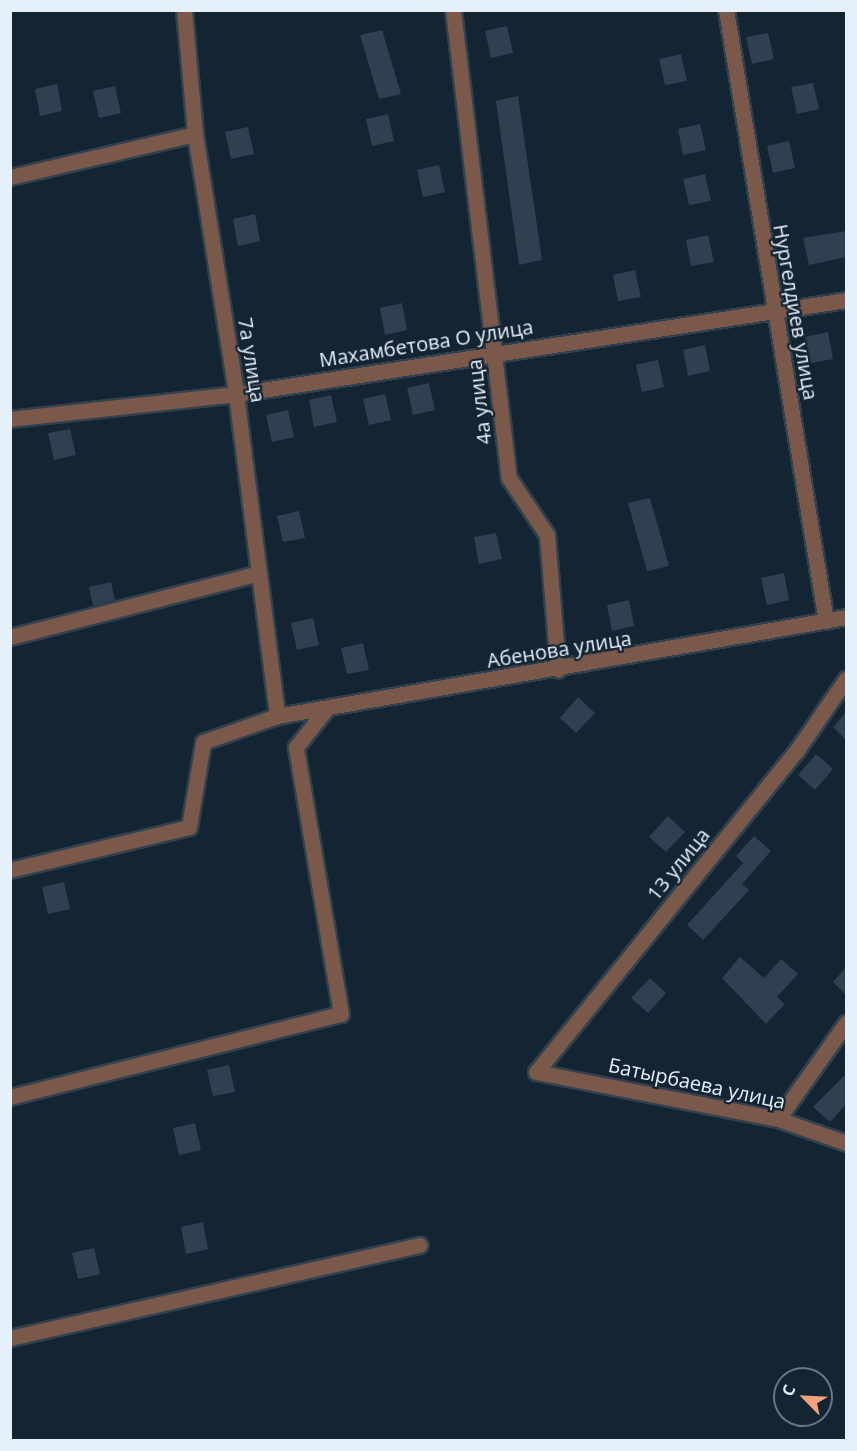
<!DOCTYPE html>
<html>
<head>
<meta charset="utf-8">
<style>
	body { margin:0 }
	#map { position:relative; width:857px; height:1451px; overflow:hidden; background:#132432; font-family:"Open Sans",sans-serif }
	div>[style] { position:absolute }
	.building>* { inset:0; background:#2f4150 }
	.roads { filter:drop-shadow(2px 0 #31414e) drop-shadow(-2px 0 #31414e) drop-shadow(0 2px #31414e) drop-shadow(0 -2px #31414e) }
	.minor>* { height:15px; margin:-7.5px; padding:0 7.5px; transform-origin:7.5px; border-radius:7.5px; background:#7a594b }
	span { translate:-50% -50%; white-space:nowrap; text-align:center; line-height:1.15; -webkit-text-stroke:4.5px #132432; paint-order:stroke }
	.street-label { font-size:20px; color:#e6f0fa }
	.frame { position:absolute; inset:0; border:12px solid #e6f0fa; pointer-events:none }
	.north { position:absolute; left:773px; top:1367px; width:60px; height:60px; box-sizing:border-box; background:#132432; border:2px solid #677682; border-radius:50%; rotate:294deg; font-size:16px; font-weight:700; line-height:24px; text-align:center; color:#e6f0fa }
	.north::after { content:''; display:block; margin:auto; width:21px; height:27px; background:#f2a17e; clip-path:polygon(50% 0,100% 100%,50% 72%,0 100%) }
</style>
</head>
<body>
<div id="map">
	<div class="building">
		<i style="clip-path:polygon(507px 26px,513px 53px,491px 58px,485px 31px)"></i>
		<i style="clip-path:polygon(382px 30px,401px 94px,379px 99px,360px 35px)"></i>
		<i style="clip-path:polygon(768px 33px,774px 59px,752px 64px,746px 37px)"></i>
		<i style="clip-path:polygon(681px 54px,687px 81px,665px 85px,659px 59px)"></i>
		<i style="clip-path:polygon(813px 83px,819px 109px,797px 114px,791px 87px)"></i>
		<i style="clip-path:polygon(57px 84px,62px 111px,40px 116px,35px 89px)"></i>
		<i style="clip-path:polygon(115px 86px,121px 113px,99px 118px,93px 91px)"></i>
		<i style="clip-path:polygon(518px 96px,542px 260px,519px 265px,496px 101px)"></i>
		<i style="clip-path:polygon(388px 114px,394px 141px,372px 146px,366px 119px)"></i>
		<i style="clip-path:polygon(700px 124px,706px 150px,683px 155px,678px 129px)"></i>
		<i style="clip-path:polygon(248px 127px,254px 154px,231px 159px,225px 132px)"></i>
		<i style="clip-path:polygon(789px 141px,795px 168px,773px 173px,767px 146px)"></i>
		<i style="clip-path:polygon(439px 165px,445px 192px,423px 197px,417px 170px)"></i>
		<i style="clip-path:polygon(705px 174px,711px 201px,689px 205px,683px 179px)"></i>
		<i style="clip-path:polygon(255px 214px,260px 241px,238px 246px,233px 219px)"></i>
		<i style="clip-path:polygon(846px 231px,846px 257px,809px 265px,803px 238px)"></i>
		<i style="clip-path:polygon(708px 235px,714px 262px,691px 266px,686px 240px)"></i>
		<i style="clip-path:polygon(635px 270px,641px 297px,618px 301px,613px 275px)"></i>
		<i style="clip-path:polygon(402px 303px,407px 330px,385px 335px,380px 308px)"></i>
		<i style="clip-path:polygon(828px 332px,833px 359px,811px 363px,805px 337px)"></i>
		<i style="clip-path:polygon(705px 345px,710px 371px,688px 376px,683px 350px)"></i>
		<i style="clip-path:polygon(658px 360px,664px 387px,642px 392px,636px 365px)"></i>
		<i style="clip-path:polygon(429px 383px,435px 410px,413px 415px,407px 388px)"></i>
		<i style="clip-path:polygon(385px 394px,391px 420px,369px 425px,363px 399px)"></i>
		<i style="clip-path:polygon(331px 395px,337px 422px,314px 427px,309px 400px)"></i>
		<i style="clip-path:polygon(288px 410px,294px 437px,272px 442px,266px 415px)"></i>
		<i style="clip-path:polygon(70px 429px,76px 455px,54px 460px,48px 433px)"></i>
		<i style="clip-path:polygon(650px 498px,669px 566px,647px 571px,628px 503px)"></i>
		<i style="clip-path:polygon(299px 511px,305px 538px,283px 542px,277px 516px)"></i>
		<i style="clip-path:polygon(496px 533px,502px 559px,479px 564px,474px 537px)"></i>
		<i style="clip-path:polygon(784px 573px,789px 600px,767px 605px,761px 578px)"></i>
		<i style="clip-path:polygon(111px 582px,115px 600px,93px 606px,89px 587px)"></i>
		<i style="clip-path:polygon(629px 600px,634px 626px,612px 631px,607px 605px)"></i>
		<i style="clip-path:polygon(313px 618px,319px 645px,297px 650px,291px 623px)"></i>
		<i style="clip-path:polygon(363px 643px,369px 670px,347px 674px,341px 648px)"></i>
		<i style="clip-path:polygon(578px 697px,595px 713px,576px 733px,560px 718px)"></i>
		<i style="clip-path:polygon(846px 712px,846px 740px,833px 727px)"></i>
		<i style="clip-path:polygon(816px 754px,833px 769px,815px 790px,798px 775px)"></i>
		<i style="clip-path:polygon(668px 816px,685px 832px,666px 852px,649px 837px)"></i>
		<i style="clip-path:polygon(754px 836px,771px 851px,742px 884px,749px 890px,703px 940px,687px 925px,743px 863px,736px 856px)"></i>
		<i style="clip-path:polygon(64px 882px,70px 909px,48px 914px,42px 887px)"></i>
		<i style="clip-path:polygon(740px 957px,764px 978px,781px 959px,798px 974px,777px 997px,785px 1004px,766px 1024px,722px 978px)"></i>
		<i style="clip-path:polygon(846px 967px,846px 995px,833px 982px)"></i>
		<i style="clip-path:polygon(650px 978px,666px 993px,648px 1013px,631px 998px)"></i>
		<i style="clip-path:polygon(229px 1065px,235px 1092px,213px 1096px,207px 1070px)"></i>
		<i style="clip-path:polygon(846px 1074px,846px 1104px,830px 1122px,813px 1107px)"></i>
		<i style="clip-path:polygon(195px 1123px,201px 1150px,179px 1155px,173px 1128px)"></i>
		<i style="clip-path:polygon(203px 1222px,208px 1249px,186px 1254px,181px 1227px)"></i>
		<i style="clip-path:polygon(94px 1248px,100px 1274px,78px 1279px,72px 1253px)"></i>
	</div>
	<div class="roads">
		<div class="minor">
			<i style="left:184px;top:10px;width:124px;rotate:84.9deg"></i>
			<i style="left:195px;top:134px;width:263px;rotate:81deg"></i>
			<i style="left:236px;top:394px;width:325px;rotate:82.7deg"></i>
			<i style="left:453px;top:10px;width:471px;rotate:83.2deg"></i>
			<i style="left:509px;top:478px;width:69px;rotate:56.3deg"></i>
			<i style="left:547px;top:535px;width:135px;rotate:85.3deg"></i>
			<i style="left:726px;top:10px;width:619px;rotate:80.71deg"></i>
			<i style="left:10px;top:177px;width:190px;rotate:-13.1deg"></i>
			<i style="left:10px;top:419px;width:227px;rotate:-6.3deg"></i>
			<i style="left:236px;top:394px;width:617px;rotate:-8.76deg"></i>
			<i style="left:10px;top:637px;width:257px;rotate:-14.4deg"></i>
			<i style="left:846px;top:679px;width:86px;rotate:124.6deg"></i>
			<i style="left:797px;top:750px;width:414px;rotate:129deg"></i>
			<i style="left:536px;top:1072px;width:247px;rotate:11deg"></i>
			<i style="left:778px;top:1119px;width:72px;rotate:19.4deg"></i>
			<i style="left:10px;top:870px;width:184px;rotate:-13.5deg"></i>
			<i style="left:189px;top:827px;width:86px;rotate:-80.6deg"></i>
			<i style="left:203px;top:742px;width:78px;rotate:-19.4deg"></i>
			<i style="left:277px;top:716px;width:578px;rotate:-9.87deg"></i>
			<i style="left:10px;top:1097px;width:341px;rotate:-14.1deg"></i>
			<i style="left:341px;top:1014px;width:271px;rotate:-99.6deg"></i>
			<i style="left:296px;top:747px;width:50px;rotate:-51.5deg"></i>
			<i style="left:778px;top:1119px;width:118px;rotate:-54.7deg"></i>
			<i style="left:10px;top:1338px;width:420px;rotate:-12.8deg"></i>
		</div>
	</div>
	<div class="street-label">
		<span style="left:796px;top:312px;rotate:80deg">Нургелдиев улица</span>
		<span style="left:426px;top:343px;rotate:-9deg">Махамбетова О улица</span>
		<span style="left:252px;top:360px;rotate:81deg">7а улица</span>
		<span style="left:479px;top:402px;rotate:-97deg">4а улица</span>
		<span style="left:559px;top:649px;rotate:-9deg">Абенова улица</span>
		<span style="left:678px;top:864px;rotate:-51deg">13 улица</span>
		<span style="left:697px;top:1083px;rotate:12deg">Батырбаева улица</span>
	</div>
	<div class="frame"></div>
	<div class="north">С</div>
</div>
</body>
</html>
